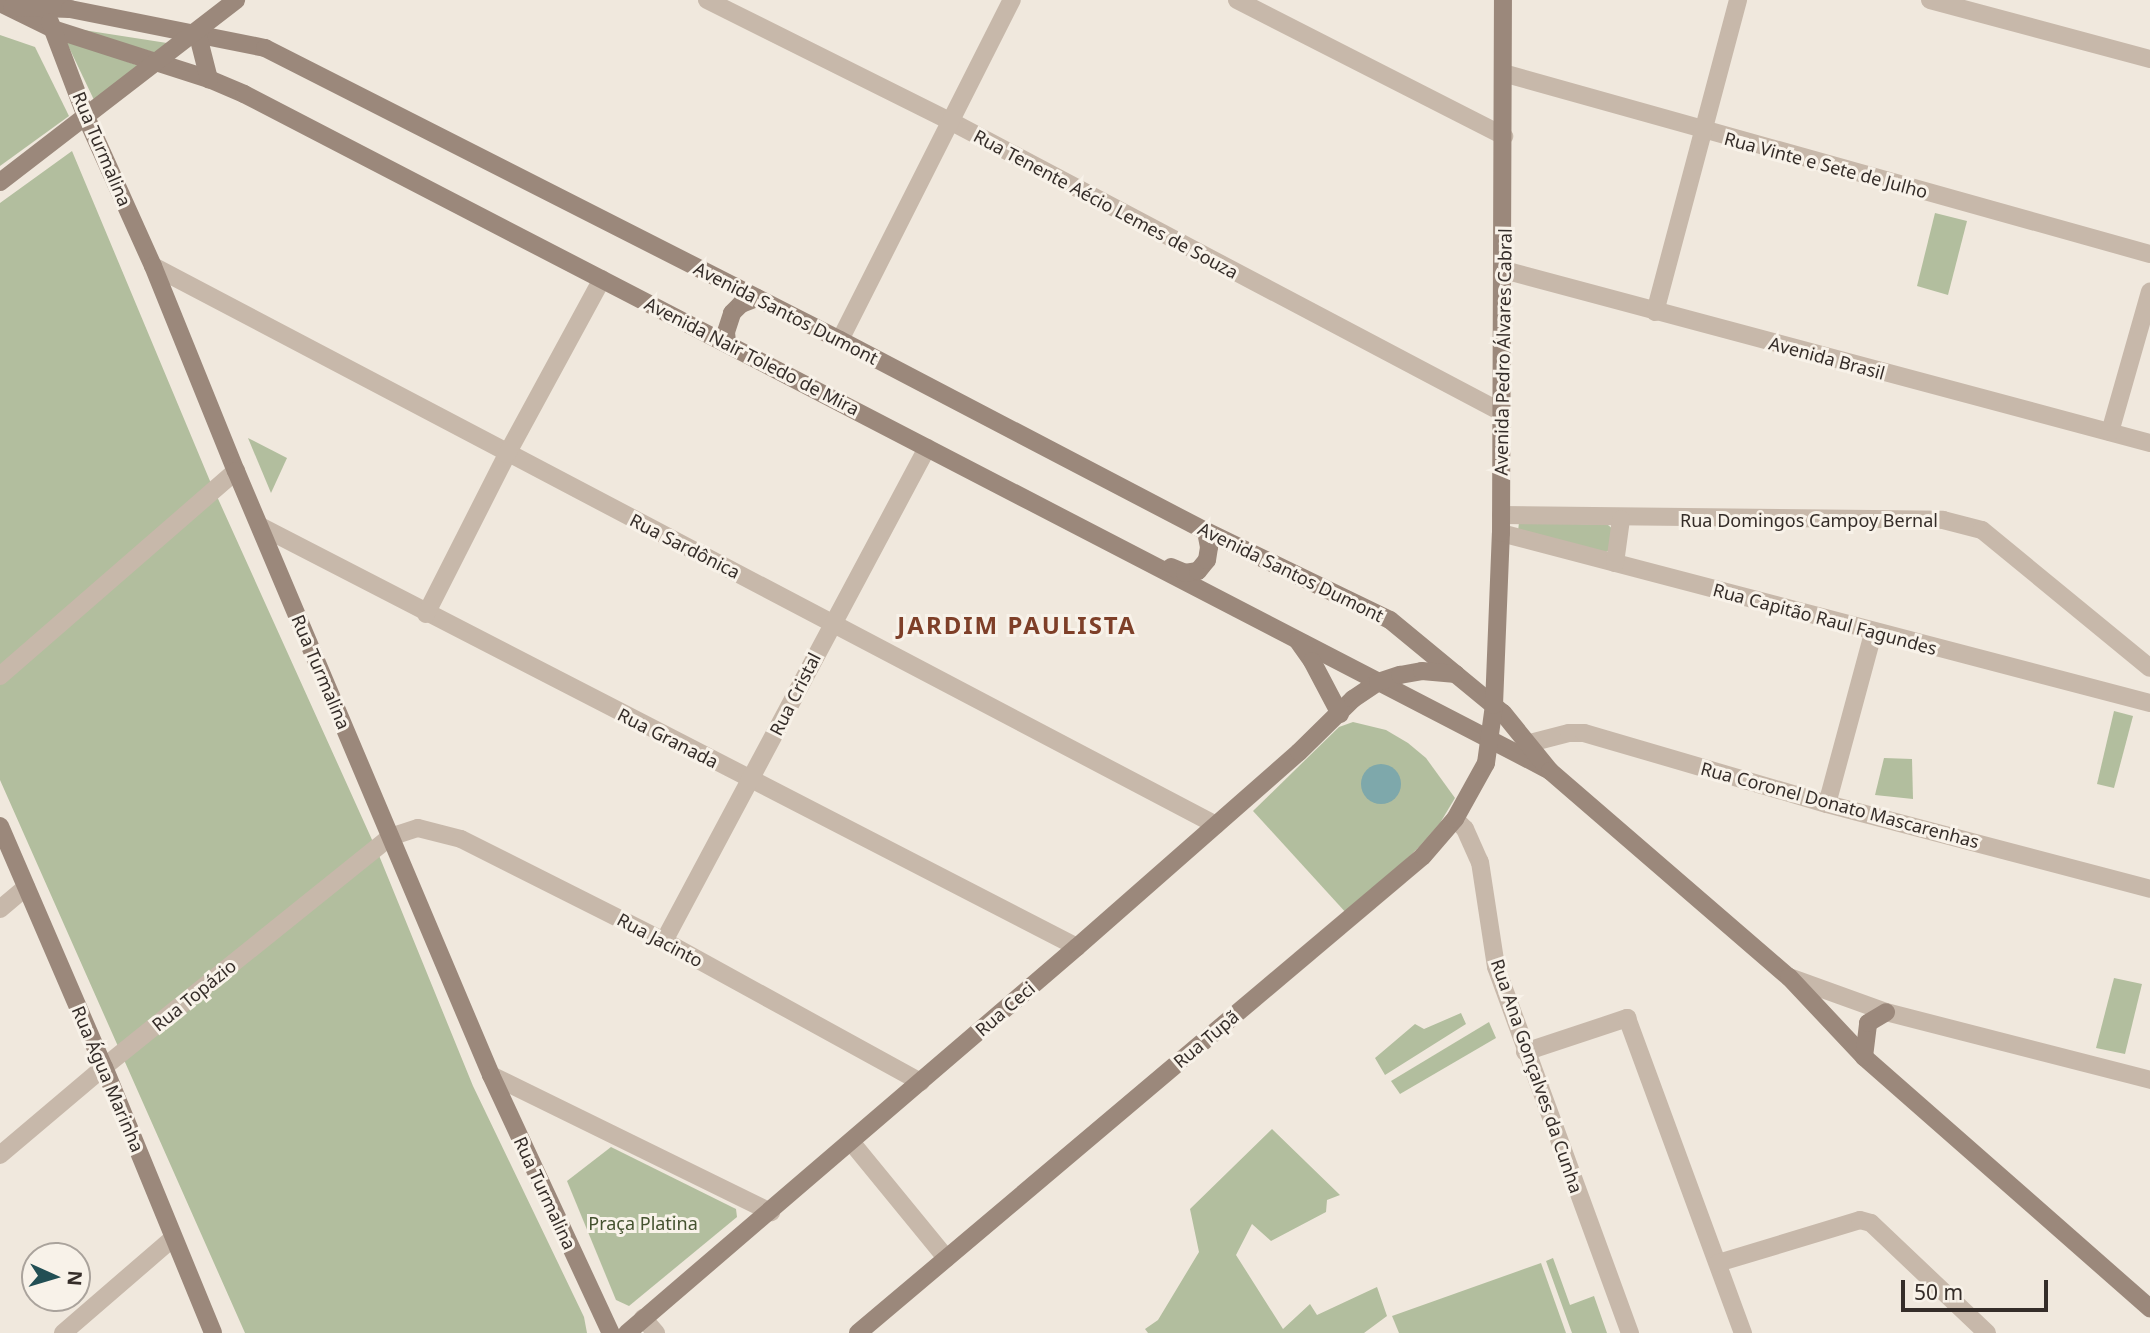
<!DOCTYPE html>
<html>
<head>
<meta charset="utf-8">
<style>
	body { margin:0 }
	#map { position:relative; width:2150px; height:1333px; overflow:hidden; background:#f0e8dd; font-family:"Noto Sans",sans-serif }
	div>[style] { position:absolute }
	.green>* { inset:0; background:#b2be9e }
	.water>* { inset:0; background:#7ea8ab }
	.round { border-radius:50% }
	.street>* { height:18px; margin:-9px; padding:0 9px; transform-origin:9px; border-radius:9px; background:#c7b8aa }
	.secondary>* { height:18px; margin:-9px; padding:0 9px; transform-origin:9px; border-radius:9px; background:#9b887b }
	span { translate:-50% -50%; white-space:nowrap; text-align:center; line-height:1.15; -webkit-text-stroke:6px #f8f2e9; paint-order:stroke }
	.street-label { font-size:18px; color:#352d29 }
	.park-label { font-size:18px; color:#44522f }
	.district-label { font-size:24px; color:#7e3f28; font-weight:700; letter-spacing:2px }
	.north { position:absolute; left:21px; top:1242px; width:70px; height:70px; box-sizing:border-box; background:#f8f2e9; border:2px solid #aaa39c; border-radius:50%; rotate:94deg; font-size:19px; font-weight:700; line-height:28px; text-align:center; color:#352d29 }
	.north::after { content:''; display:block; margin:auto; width:24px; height:32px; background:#224f54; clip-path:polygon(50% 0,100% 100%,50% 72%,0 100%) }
	.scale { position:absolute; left:1901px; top:1280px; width:147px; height:32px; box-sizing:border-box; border:4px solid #352d29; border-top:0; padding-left:9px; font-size:21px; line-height:24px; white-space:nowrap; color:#352d29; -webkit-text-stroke:5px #f8f2e9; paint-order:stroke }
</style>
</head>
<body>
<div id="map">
	<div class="green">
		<i style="clip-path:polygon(77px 29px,167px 43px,156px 53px)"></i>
		<i style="clip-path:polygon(0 35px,35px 47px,69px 116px,0 166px)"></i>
		<i style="clip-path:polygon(65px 39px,139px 66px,94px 100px)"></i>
		<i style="clip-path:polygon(72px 151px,210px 481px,378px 853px,473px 1086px,584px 1317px,587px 1333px,245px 1333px,0 780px,0 203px)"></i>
		<i style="clip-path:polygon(1935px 213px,1967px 221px,1948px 295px,1917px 286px)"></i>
		<i style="clip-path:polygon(248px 438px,287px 458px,271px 493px)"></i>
		<i style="clip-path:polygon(1519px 522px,1608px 525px,1614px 530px,1608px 551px,1602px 554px,1518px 532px)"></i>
		<i style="clip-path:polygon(2114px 711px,2133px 716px,2114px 788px,2097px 784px)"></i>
		<i style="clip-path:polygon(1353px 722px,1386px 730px,1408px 743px,1426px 758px,1455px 798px,1440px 823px,1419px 847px,1348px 915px,1253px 811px,1339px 727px)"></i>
		<i style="clip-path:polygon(1884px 758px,1912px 759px,1913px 799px,1875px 795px)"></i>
		<i style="clip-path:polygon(2114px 978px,2142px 984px,2125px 1054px,2096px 1048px)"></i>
		<i style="clip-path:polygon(1461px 1013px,1466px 1024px,1385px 1075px,1375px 1058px,1415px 1024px,1424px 1029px)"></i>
		<i style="clip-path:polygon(1489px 1022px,1496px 1038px,1400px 1094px,1391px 1081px)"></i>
		<i style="clip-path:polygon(1272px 1129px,1340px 1195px,1327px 1200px,1326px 1212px,1271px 1241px,1252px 1224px,1236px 1255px,1283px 1329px,1310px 1304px,1317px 1315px,1377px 1287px,1387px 1316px,1364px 1333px,1148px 1333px,1145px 1329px,1158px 1320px,1199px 1252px,1190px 1209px)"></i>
		<i style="clip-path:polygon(611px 1147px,736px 1209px,737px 1217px,629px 1306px,616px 1300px,567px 1181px)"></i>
		<i style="clip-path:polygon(1553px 1258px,1570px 1305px,1594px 1296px,1607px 1333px,1572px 1333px,1546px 1261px)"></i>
		<i style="clip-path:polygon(1541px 1263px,1566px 1333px,1399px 1333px,1392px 1316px)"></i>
	</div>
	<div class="water">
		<i class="round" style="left:1361px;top:764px;width:40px;height:40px"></i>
	</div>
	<div class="street">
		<i style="left:707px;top:0;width:274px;rotate:26.5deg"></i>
		<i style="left:952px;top:122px;width:621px;rotate:27.84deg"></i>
		<i style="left:1237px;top:0;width:300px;rotate:27deg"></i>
		<i style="left:1930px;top:0;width:228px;rotate:15deg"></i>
		<i style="left:1503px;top:73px;width:672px;rotate:15.63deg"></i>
		<i style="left:153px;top:266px;width:1201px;rotate:27.74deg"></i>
		<i style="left:1504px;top:270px;width:669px;rotate:14.99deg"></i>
		<i style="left:1655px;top:312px;width:323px;rotate:-75.1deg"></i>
		<i style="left:840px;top:340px;width:381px;rotate:-63.2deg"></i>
		<i style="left:2110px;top:432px;width:146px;rotate:-74.1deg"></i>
		<i style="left:1501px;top:515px;width:442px;rotate:0.6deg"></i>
		<i style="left:1943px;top:520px;width:40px;rotate:14.4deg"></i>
		<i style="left:1982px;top:530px;width:217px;rotate:39.4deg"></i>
		<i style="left:260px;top:526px;width:919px;rotate:27.26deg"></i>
		<i style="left:1501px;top:533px;width:671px;rotate:14.68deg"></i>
		<i style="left:1615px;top:563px;width:44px;rotate:-82.2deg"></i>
		<i style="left:426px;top:614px;width:179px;rotate:-63.1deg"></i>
		<i style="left:507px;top:454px;width:199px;rotate:-61.5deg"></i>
		<i style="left:0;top:676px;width:313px;rotate:-41deg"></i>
		<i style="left:1530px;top:743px;width:40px;rotate:-14.4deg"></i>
		<i style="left:1569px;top:733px;width:15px"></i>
		<i style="left:1584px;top:733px;width:253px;rotate:16.3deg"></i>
		<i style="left:1827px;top:804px;width:334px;rotate:14.7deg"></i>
		<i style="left:1827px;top:804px;width:177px;rotate:-74.9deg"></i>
		<i style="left:1455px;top:819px;width:14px;rotate:45deg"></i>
		<i style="left:1465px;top:829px;width:36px;rotate:66deg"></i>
		<i style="left:1480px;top:862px;width:106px;rotate:81.3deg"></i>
		<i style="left:1496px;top:967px;width:390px;rotate:69.9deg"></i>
		<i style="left:0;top:909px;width:34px;rotate:-40deg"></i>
		<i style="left:664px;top:941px;width:559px;rotate:-61.92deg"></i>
		<i style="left:1789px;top:977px;width:103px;rotate:19.8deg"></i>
		<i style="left:1886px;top:1012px;width:273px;rotate:14.4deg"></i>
		<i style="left:1525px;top:1052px;width:108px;rotate:-18.4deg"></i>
		<i style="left:1627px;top:1018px;width:336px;rotate:69.8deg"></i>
		<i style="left:491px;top:1075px;width:312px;rotate:26.1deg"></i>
		<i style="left:852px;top:1143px;width:149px;rotate:50.7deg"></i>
		<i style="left:0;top:1155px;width:136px;rotate:-40.2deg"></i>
		<i style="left:104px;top:1067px;width:367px;rotate:-38.8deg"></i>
		<i style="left:390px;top:837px;width:29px;rotate:-18deg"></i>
		<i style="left:418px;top:828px;width:44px;rotate:14.3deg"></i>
		<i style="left:461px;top:839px;width:227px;rotate:26.7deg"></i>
		<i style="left:664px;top:941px;width:293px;rotate:28.8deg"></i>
		<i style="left:1718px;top:1263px;width:148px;rotate:-16.8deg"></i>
		<i style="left:1860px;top:1220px;width:11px;rotate:15deg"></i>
		<i style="left:1871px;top:1223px;width:160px;rotate:43.5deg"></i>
		<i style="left:643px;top:1318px;width:20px;rotate:49deg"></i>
		<i style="left:63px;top:1333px;width:145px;rotate:-40.8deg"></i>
	</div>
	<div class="secondary">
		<i style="left:0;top:3px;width:59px;rotate:26.1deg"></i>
		<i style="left:53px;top:29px;width:164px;rotate:17.8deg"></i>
		<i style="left:209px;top:79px;width:38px;rotate:23deg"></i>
		<i style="left:244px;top:94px;width:1467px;rotate:27.39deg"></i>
		<i style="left:12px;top:7px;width:58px;rotate:2deg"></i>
		<i style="left:70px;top:9px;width:199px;rotate:11.3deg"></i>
		<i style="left:265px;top:48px;width:645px;rotate:26.92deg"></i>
		<i style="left:840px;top:340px;width:413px;rotate:27.6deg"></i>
		<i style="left:1206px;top:531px;width:204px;rotate:25.8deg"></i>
		<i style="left:1390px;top:620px;width:146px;rotate:39.5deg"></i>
		<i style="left:1503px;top:713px;width:75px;rotate:51deg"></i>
		<i style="left:1550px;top:771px;width:316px;rotate:40.8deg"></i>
		<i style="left:1789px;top:977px;width:110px;rotate:46.8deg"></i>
		<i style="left:1864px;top:1057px;width:381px;rotate:41.3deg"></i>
		<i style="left:50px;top:22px;width:102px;rotate:69.2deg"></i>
		<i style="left:86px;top:117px;width:163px;rotate:65.8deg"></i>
		<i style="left:153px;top:266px;width:221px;rotate:68deg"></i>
		<i style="left:236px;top:471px;width:656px;rotate:67.11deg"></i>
		<i style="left:491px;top:1075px;width:285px;rotate:65.1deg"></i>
		<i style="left:197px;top:32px;width:49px;rotate:75.7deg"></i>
		<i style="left:0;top:182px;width:298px;rotate:-37.6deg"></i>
		<i style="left:727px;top:342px;width:10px;rotate:-96deg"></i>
		<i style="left:726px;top:332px;width:20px;rotate:-72deg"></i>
		<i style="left:732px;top:313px;width:13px;rotate:-45deg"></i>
		<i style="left:741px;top:304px;width:17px;rotate:-21deg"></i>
		<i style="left:1171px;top:567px;width:15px;rotate:23deg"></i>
		<i style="left:1185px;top:573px;width:13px;rotate:-9deg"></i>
		<i style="left:1198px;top:571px;width:14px;rotate:-51deg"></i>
		<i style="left:1207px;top:560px;width:13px;rotate:-81deg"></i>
		<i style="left:1209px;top:547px;width:16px;rotate:-101deg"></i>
		<i style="left:1298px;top:641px;width:24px;rotate:55deg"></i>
		<i style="left:1312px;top:661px;width:60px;rotate:62.2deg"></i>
		<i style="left:0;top:826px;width:262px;rotate:66.7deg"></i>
		<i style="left:104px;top:1067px;width:287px;rotate:67.7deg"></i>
		<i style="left:1864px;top:1057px;width:34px;rotate:-83deg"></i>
		<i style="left:1868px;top:1023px;width:21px;rotate:-31deg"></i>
		<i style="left:627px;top:1333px;width:593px;rotate:-40.62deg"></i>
		<i style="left:1077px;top:947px;width:295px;rotate:-41.3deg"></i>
		<i style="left:1299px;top:752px;width:76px;rotate:-44.5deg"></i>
		<i style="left:1353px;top:699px;width:30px;rotate:-34deg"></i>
		<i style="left:1378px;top:682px;width:23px;rotate:-18deg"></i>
		<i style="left:1400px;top:675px;width:22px;rotate:-10deg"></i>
		<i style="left:1422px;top:671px;width:34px;rotate:5deg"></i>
		<i style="left:858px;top:1333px;width:739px;rotate:-40.17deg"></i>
		<i style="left:1423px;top:856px;width:49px;rotate:-49.1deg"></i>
		<i style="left:1455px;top:819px;width:64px;rotate:-61deg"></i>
		<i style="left:1486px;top:763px;width:59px;rotate:-82.1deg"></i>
		<i style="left:1494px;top:705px;width:172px;rotate:-87.7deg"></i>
		<i style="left:1501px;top:533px;width:533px;rotate:-89.79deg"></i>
	</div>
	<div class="street-label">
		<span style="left:102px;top:149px;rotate:67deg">Rua Turmalina</span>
		<span style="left:1826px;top:165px;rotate:15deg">Rua Vinte e Sete de Julho</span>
		<span style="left:1106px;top:204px;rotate:28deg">Rua Tenente Aécio Lemes de Souza</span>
		<span style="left:786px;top:313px;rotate:27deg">Avenida Santos Dumont</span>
		<span style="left:1503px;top:352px;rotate:-89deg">Avenida Pedro Álvares Cabral</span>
		<span style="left:752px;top:356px;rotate:27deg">Avenida Nair Toledo de Mira</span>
		<span style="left:1827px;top:358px;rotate:15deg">Avenida Brasil</span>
		<span style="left:1809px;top:520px">Rua Domingos Campoy Bernal</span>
		<span style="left:685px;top:546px;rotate:27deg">Rua Sardônica</span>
		<span style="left:1291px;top:572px;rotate:26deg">Avenida Santos Dumont</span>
		<span style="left:1825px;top:619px;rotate:15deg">Rua Capitão Raul Fagundes</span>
		<span style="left:321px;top:672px;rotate:67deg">Rua Turmalina</span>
		<span style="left:795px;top:694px;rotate:-63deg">Rua Cristal</span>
		<span style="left:668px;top:738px;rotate:27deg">Rua Granada</span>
		<span style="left:1840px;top:805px;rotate:15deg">Rua Coronel Donato Mascarenhas</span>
		<span style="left:660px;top:940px;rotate:28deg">Rua Jacinto</span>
		<span style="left:194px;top:995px;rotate:-39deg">Rua Topázio</span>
		<span style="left:1005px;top:1009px;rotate:-41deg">Rua Ceci</span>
		<span style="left:1206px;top:1039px;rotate:-40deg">Rua Tupã</span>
		<span style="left:1537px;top:1076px;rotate:71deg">Rua Ana Gonçalves da Cunha</span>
		<span style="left:108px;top:1079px;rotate:67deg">Rua Água Marinha</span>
		<span style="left:545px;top:1193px;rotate:65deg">Rua Turmalina</span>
	</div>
	<div class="park-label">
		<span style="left:643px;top:1223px">Praça Platina</span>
	</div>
	<div class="district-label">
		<span style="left:1017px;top:625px">JARDIM PAULISTA</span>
	</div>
	<div class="north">N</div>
	<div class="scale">50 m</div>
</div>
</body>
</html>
